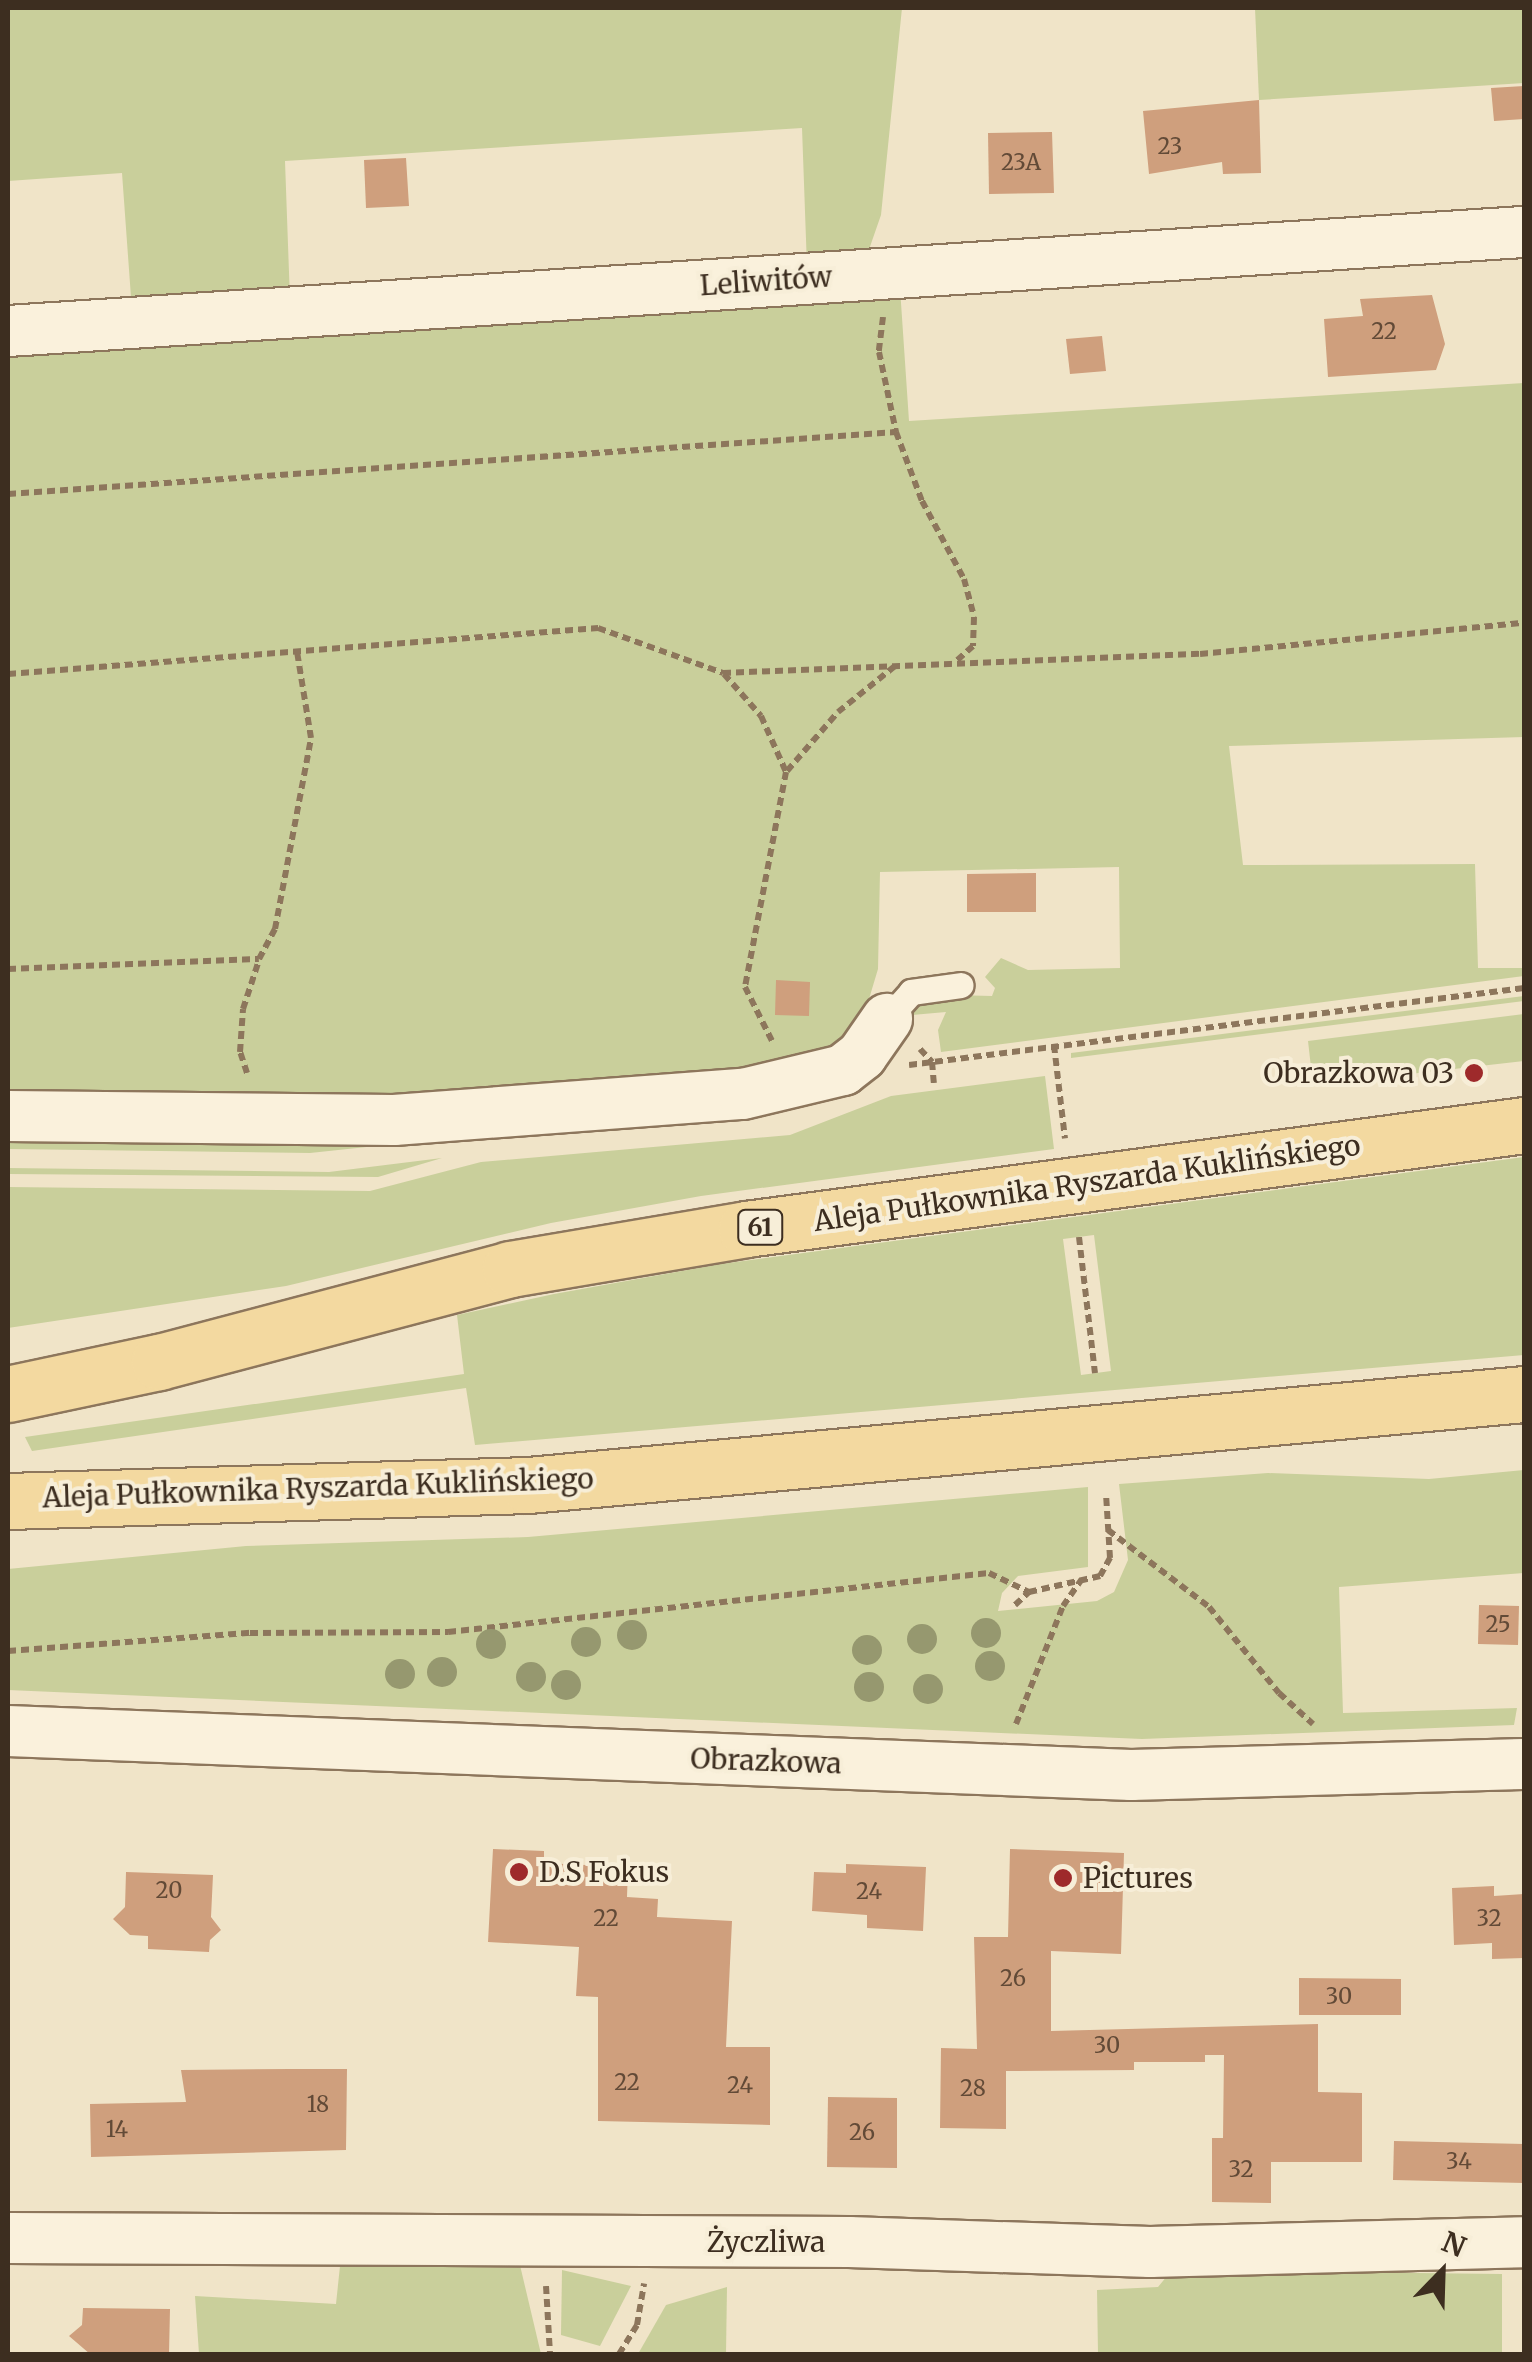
<!DOCTYPE html>
<html>
<head>
<meta charset="utf-8">
<style>
	body { margin:0 }
	#map { position:relative; width:1532px; height:2362px; overflow:hidden; background:#f0e4c8; font-family:Merriweather,serif }
	div>[style] { position:absolute }
	.green>* { inset:0; background:#c9cf9b }
	.building>* { inset:0; background:#cf9f7d }
	.path>* { height:6px; margin-top:-3px; transform-origin:0; background:repeating-linear-gradient(90deg,#8d765c 0 8px,transparent 0 13px) }
	.roads { filter:drop-shadow(2px 0 #8d765c) drop-shadow(-2px 0 #8d765c) drop-shadow(0 2px #8d765c) drop-shadow(0 -2px #8d765c) }
	.service>* { height:25px; margin:-12.5px; padding:0 12.5px; transform-origin:12.5px; border-radius:12.5px; background:#faf1dc }
	.minor>* { height:50px; margin:-25px; padding:0 25px; transform-origin:25px; border-radius:25px; background:#faf1dc }
	.primary>* { height:55px; margin:-27.5px; padding:0 27.5px; transform-origin:27.5px; border-radius:27.5px; background:#f3d9a0 }
	.trees>* { width:30px; height:30px; margin:-15px; border-radius:50%; background:#96986f }
	.dots>* { width:28px; height:28px; translate:-50% -50%; box-sizing:border-box; border:5px solid #f7eed8; border-radius:50% }
	span { translate:-50% -50%; white-space:nowrap; text-align:center; line-height:1.15; -webkit-text-stroke:8px #f7eed8; paint-order:stroke }
	.number-label { font-size:22px; color:#624a37 }
	.number-label span { -webkit-text-stroke-width:0 }
	.shield-label span { padding:2px 8px; background:#f7eed8; border:2px solid; border-radius:8px; -webkit-text-stroke-width:0 }
	.shield-label { font-size:25px; color:#3d2e20; font-weight:700 }
	.street-label { font-size:28px; color:#3d2e20 }
	.poi-label { font-size:28px; color:#3d2e20 }
	.right { translate:-100% -50%; text-align:right }
	.left { translate:0 -50%; text-align:left }
	.frame { position:absolute; inset:0; border:10px solid #3d2e20; pointer-events:none }
	.north { position:absolute; left:1392px; top:2222px; width:100px; height:100px; -webkit-text-stroke:8px #f7eed8; paint-order:stroke; rotate:23deg; font-size:28px; font-weight:700; line-height:40px; text-align:center; color:#3d2e20 }
	.north::after { content:''; display:block; margin:auto; width:35px; height:45px; background:#3d2e20; clip-path:polygon(50% 0,100% 100%,50% 72%,0 100%) }
</style>
</head>
<body>
<div id="map">
	<div class="green">
		<i style="clip-path:polygon(8px 8px,902px 8px,881px 215px,865px 261px,807px 267px,802px 128px,285px 161px,290px 300px,132px 311px,122px 173px,8px 181px)"></i>
		<i style="clip-path:polygon(1255px 8px,1524px 8px,1524px 83px,1259px 100px)"></i>
		<i style="clip-path:polygon(900px 288px,909px 421px,1524px 383px,1524px 737px,1229px 746px,1243px 865px,1475px 864px,1478px 968px,1524px 968px,1524px 976px,941px 1052px,938px 1030px,946px 1012px,912px 1015px,914px 1007px,953px 995px,992px 996px,995px 988px,985px 977px,1001px 958px,1028px 970px,1120px 968px,1119px 867px,880px 872px,878px 969px,863px 1019px,831px 1047px,790px 1066px,432px 1096px,8px 1100px,8px 350px)"></i>
		<i style="clip-path:polygon(1524px 996px,1524px 1001px,1071px 1058px,1071px 1053px)"></i>
		<i style="clip-path:polygon(1524px 1014px,1524px 1061px,1313px 1085px,1308px 1041px)"></i>
		<i style="clip-path:polygon(1045px 1076px,1054px 1149px,701px 1196px,551px 1223px,286px 1286px,8px 1328px,8px 1187px,370px 1191px,481px 1162px,790px 1135px,891px 1096px)"></i>
		<i style="clip-path:polygon(8px 1137px,451px 1138px,310px 1153px,8px 1149px)"></i>
		<i style="clip-path:polygon(evenodd,1524px 1157px,1524px 1355px,475px 1445px,466px 1388px,32px 1451px,25px 1437px,464px 1374px,457px 1315px,554px 1294px,721px 1264px,1524px 1157px,1094px 1235px,1111px 1371px,1081px 1375px,1063px 1239px,1094px 1235px)"></i>
		<i style="clip-path:polygon(442px 1158px,378px 1177px,8px 1174px,8px 1168px,329px 1172px)"></i>
		<i style="clip-path:polygon(1524px 1470px,1524px 1573px,1339px 1587px,1343px 1713px,1517px 1708px,1514px 1725px,1142px 1739px,8px 1690px,8px 1569px,246px 1546px,528px 1537px,1088px 1487px,1088px 1567px,1018px 1576px,1002px 1593px,998px 1611px,1097px 1601px,1114px 1592px,1128px 1560px,1119px 1484px,1268px 1473px,1429px 1479px)"></i>
		<i style="clip-path:polygon(519px 2261px,541px 2354px,199px 2354px,195px 2296px,336px 2304px,340px 2266px)"></i>
		<i style="clip-path:polygon(562px 2270px,631px 2286px,600px 2346px,561px 2335px)"></i>
		<i style="clip-path:polygon(1172px 2270px,1502px 2274px,1502px 2354px,1098px 2354px,1097px 2290px,1158px 2287px)"></i>
		<i style="clip-path:polygon(727px 2287px,726px 2354px,638px 2354px,666px 2305px)"></i>
	</div>
	<div class="building">
		<i style="clip-path:polygon(1524px 86px,1524px 119px,1494px 121px,1491px 88px)"></i>
		<i style="clip-path:polygon(1259px 100px,1261px 173px,1223px 174px,1222px 162px,1149px 174px,1143px 111px)"></i>
		<i style="clip-path:polygon(1052px 132px,1054px 193px,989px 194px,988px 133px)"></i>
		<i style="clip-path:polygon(406px 158px,409px 206px,366px 208px,364px 160px)"></i>
		<i style="clip-path:polygon(1432px 295px,1445px 344px,1436px 370px,1328px 377px,1324px 319px,1363px 316px,1360px 299px)"></i>
		<i style="clip-path:polygon(1102px 336px,1106px 371px,1070px 374px,1066px 339px)"></i>
		<i style="clip-path:polygon(1036px 873px,1036px 912px,967px 912px,967px 874px)"></i>
		<i style="clip-path:polygon(776px 980px,810px 982px,809px 1016px,775px 1015px)"></i>
		<i style="clip-path:polygon(1479px 1605px,1519px 1606px,1518px 1645px,1478px 1644px)"></i>
		<i style="clip-path:polygon(493px 1849px,544px 1851px,544px 1863px,628px 1867px,627px 1897px,658px 1899px,657px 1917px,732px 1921px,726px 2047px,770px 2047px,770px 2125px,598px 2121px,598px 1997px,576px 1996px,579px 1947px,488px 1942px)"></i>
		<i style="clip-path:polygon(1010px 1849px,1124px 1853px,1121px 1954px,1051px 1951px,1051px 2031px,1318px 2024px,1318px 2092px,1362px 2093px,1362px 2162px,1271px 2162px,1271px 2203px,1212px 2202px,1212px 2138px,1223px 2138px,1224px 2055px,1205px 2055px,1205px 2062px,1134px 2062px,1134px 2070px,1006px 2071px,1006px 2129px,940px 2128px,941px 2048px,977px 2049px,974px 1937px,1008px 1937px)"></i>
		<i style="clip-path:polygon(846px 1864px,926px 1867px,923px 1931px,867px 1928px,867px 1915px,812px 1911px,814px 1872px,846px 1873px)"></i>
		<i style="clip-path:polygon(126px 1872px,213px 1875px,211px 1917px,221px 1930px,210px 1940px,209px 1952px,148px 1949px,148px 1936px,130px 1935px,113px 1919px,125px 1907px)"></i>
		<i style="clip-path:polygon(1494px 1886px,1494px 1896px,1524px 1894px,1524px 1958px,1492px 1959px,1492px 1943px,1454px 1945px,1452px 1888px)"></i>
		<i style="clip-path:polygon(1299px 1978px,1401px 1979px,1401px 2015px,1299px 2015px)"></i>
		<i style="clip-path:polygon(290px 2069px,347px 2069px,346px 2150px,91px 2157px,90px 2104px,186px 2102px,181px 2070px)"></i>
		<i style="clip-path:polygon(828px 2097px,897px 2098px,897px 2168px,827px 2167px)"></i>
		<i style="clip-path:polygon(1394px 2141px,1524px 2144px,1524px 2183px,1393px 2180px)"></i>
		<i style="clip-path:polygon(83px 2308px,170px 2309px,169px 2354px,90px 2354px,69px 2336px,82px 2325px)"></i>
	</div>
	<div class="path">
		<i style="left:883px;top:317px;width:35px;rotate:97deg"></i>
		<i style="left:879px;top:352px;width:82px;rotate:78deg"></i>
		<i style="left:896px;top:432px;width:74px;rotate:69.4deg"></i>
		<i style="left:922px;top:501px;width:89px;rotate:61.7deg"></i>
		<i style="left:964px;top:579px;width:39px;rotate:75deg"></i>
		<i style="left:974px;top:617px;width:29px;rotate:92deg"></i>
		<i style="left:973px;top:646px;width:24px;rotate:138deg"></i>
		<i style="left:8px;top:494px;width:890px;rotate:-3.99deg"></i>
		<i style="left:8px;top:674px;width:592px;rotate:-4.46deg"></i>
		<i style="left:598px;top:628px;width:133px;rotate:19.8deg"></i>
		<i style="left:723px;top:673px;width:477px;rotate:-2.3deg"></i>
		<i style="left:1200px;top:654px;width:325px;rotate:-5.5deg"></i>
		<i style="left:724px;top:674px;width:56px;rotate:48.6deg"></i>
		<i style="left:761px;top:716px;width:61px;rotate:65.9deg"></i>
		<i style="left:786px;top:772px;width:219px;rotate:100.8deg"></i>
		<i style="left:745px;top:987px;width:60px;rotate:63.4deg"></i>
		<i style="left:787px;top:771px;width:78px;rotate:-49.2deg"></i>
		<i style="left:838px;top:712px;width:73px;rotate:-38.9deg"></i>
		<i style="left:8px;top:969px;width:251px;rotate:-2.3deg"></i>
		<i style="left:259px;top:959px;width:34px;rotate:-62deg"></i>
		<i style="left:275px;top:929px;width:194px;rotate:-79.3deg"></i>
		<i style="left:311px;top:738px;width:87px;rotate:-99.2deg"></i>
		<i style="left:1054px;top:1045px;width:94px;rotate:83.3deg"></i>
		<i style="left:920px;top:1049px;width:18px;rotate:47deg"></i>
		<i style="left:932px;top:1062px;width:21px;rotate:85deg"></i>
		<i style="left:909px;top:1065px;width:620px;rotate:-7.14deg"></i>
		<i style="left:247px;top:1073px;width:22px;rotate:-108deg"></i>
		<i style="left:240px;top:1052px;width:43px;rotate:-86deg"></i>
		<i style="left:243px;top:1009px;width:52px;rotate:-71.9deg"></i>
		<i style="left:1079px;top:1237px;width:137px;rotate:83.3deg"></i>
		<i style="left:1108px;top:1530px;width:127px;rotate:37.3deg"></i>
		<i style="left:1209px;top:1607px;width:111px;rotate:50.9deg"></i>
		<i style="left:1279px;top:1693px;width:46px;rotate:42.4deg"></i>
		<i style="left:1015px;top:1605px;width:19px;rotate:-43deg"></i>
		<i style="left:1029px;top:1592px;width:73px;rotate:-12.7deg"></i>
		<i style="left:1100px;top:1576px;width:21px;rotate:-61deg"></i>
		<i style="left:1110px;top:1558px;width:64px;rotate:-93.6deg"></i>
		<i style="left:8px;top:1651px;width:243px;rotate:-4.3deg"></i>
		<i style="left:250px;top:1633px;width:198px;rotate:-0.3deg"></i>
		<i style="left:448px;top:1632px;width:544px;rotate:-6.22deg"></i>
		<i style="left:989px;top:1573px;width:44px;rotate:25.4deg"></i>
		<i style="left:1016px;top:1724px;width:127px;rotate:-68.3deg"></i>
		<i style="left:1063px;top:1606px;width:32px;rotate:-55deg"></i>
		<i style="left:546px;top:2286px;width:68px;rotate:86.6deg"></i>
		<i style="left:619px;top:2354px;width:34px;rotate:-58deg"></i>
		<i style="left:637px;top:2325px;width:42px;rotate:-80.3deg"></i>
	</div>
	<div class="roads">
		<div class="service">
			<i style="left:887px;top:1019px;width:36px;rotate:-48deg"></i>
			<i style="left:911px;top:992px;width:50px;rotate:-8deg"></i>
		</div>
		<div class="minor">
			<i style="left:8px;top:331px;width:1519px;rotate:-3.74deg"></i>
			<i style="left:8px;top:1116px;width:386px;rotate:0.6deg"></i>
			<i style="left:394px;top:1120px;width:350px;rotate:-4.3deg"></i>
			<i style="left:743px;top:1094px;width:103px;rotate:-13.5deg"></i>
			<i style="left:843px;top:1070px;width:24px;rotate:-38deg"></i>
			<i style="left:862px;top:1055px;width:44px;rotate:-55.2deg"></i>
			<i style="left:8px;top:1731px;width:1124px;rotate:2.24deg"></i>
			<i style="left:1131px;top:1775px;width:393px;rotate:-1.6deg"></i>
			<i style="left:8px;top:2238px;width:841px;rotate:0.27deg"></i>
			<i style="left:849px;top:2242px;width:301px;rotate:1.9deg"></i>
			<i style="left:1150px;top:2252px;width:374px;rotate:-1.5deg"></i>
		</div>
		<div class="primary">
			<i style="left:8px;top:1394px;width:154px;rotate:-12deg"></i>
			<i style="left:159px;top:1362px;width:363px;rotate:-14.8deg"></i>
			<i style="left:510px;top:1269px;width:239px;rotate:-9.6deg"></i>
			<i style="left:746px;top:1229px;width:785px;rotate:-7.61deg"></i>
			<i style="left:8px;top:1501px;width:520px;rotate:-1.76deg"></i>
			<i style="left:528px;top:1485px;width:1000px;rotate:-5.22deg"></i>
		</div>
	</div>
	<div class="trees">
		<i style="left:986px;top:1633px"></i>
		<i style="left:632px;top:1635px"></i>
		<i style="left:922px;top:1639px"></i>
		<i style="left:586px;top:1642px"></i>
		<i style="left:491px;top:1644px"></i>
		<i style="left:867px;top:1650px"></i>
		<i style="left:990px;top:1666px"></i>
		<i style="left:442px;top:1672px"></i>
		<i style="left:400px;top:1674px"></i>
		<i style="left:531px;top:1677px"></i>
		<i style="left:566px;top:1685px"></i>
		<i style="left:869px;top:1687px"></i>
		<i style="left:928px;top:1689px"></i>
	</div>
	<div class="dots">
		<i style="left:1474px;top:1073px;background:#9e2a2b"></i>
		<i style="left:519px;top:1872px;background:#9e2a2b"></i>
		<i style="left:1063px;top:1878px;background:#9e2a2b"></i>
	</div>
	<div class="number-label">
		<span style="left:1170px;top:147px">23</span>
		<span style="left:1021px;top:163px">23A</span>
		<span style="left:1384px;top:332px">22</span>
		<span style="left:1498px;top:1625px">25</span>
		<span style="left:169px;top:1891px">20</span>
		<span style="left:869px;top:1892px">24</span>
		<span style="left:606px;top:1919px">22</span>
		<span style="left:1489px;top:1919px">32</span>
		<span style="left:1013px;top:1979px">26</span>
		<span style="left:1339px;top:1997px">30</span>
		<span style="left:1107px;top:2046px">30</span>
		<span style="left:627px;top:2083px">22</span>
		<span style="left:740px;top:2086px">24</span>
		<span style="left:973px;top:2089px">28</span>
		<span style="left:318px;top:2105px">18</span>
		<span style="left:117px;top:2130px">14</span>
		<span style="left:862px;top:2133px">26</span>
		<span style="left:1459px;top:2162px">34</span>
		<span style="left:1241px;top:2170px">32</span>
	</div>
	<div class="shield-label">
		<span style="left:760px;top:1227px">61</span>
	</div>
	<div class="street-label">
		<span style="left:766px;top:281px;rotate:-4deg">Leliwitów</span>
		<span style="left:1087px;top:1183px;rotate:-8deg">Aleja Pułkownika Ryszarda Kuklińskiego</span>
		<span style="left:318px;top:1488px;rotate:-2deg">Aleja Pułkownika Ryszarda Kuklińskiego</span>
		<span style="left:766px;top:1761px;rotate:2deg">Obrazkowa</span>
		<span style="left:766px;top:2242px">Życzliwa</span>
	</div>
	<div class="poi-label">
		<span class="right" style="left:1454px;top:1073px">Obrazkowa 03</span>
		<span class="left" style="left:539px;top:1872px">D.S Fokus</span>
		<span class="left" style="left:1083px;top:1878px">Pictures</span>
	</div>
	<div class="frame"></div>
	<div class="north">N</div>
</div>
</body>
</html>
